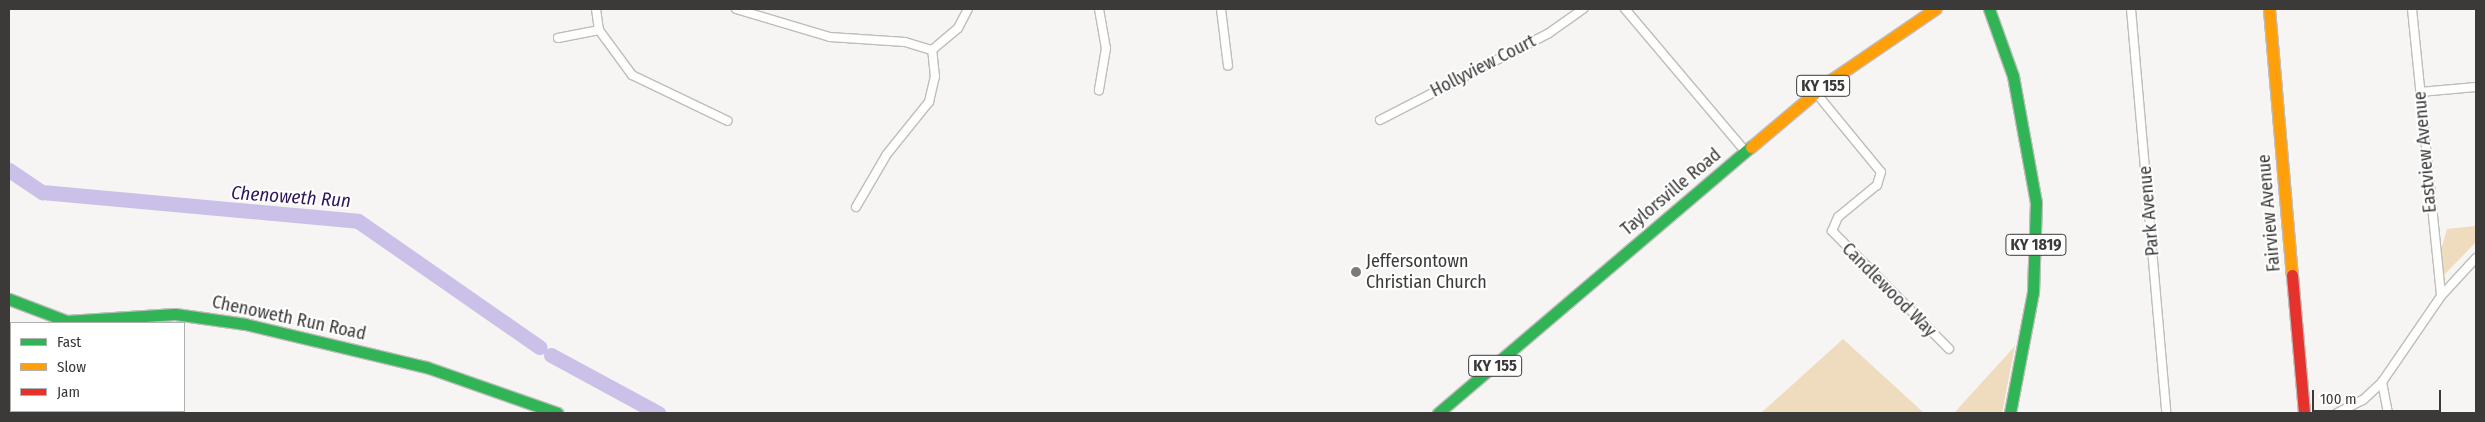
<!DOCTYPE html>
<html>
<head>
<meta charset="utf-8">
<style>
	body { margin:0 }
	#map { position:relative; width:2485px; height:422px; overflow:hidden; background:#f7f5f3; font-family:"Fira Sans Condensed",sans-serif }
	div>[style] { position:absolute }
	.green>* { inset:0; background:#efdbbd }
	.river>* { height:15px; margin:-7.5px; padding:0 7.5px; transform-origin:7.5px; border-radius:7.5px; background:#cac0e8 }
	.roads { filter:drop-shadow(1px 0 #bebdbb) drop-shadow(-1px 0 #bebdbb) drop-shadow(0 1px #bebdbb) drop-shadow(0 -1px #bebdbb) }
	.street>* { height:8px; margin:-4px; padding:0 4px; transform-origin:4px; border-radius:4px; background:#fefefd }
	.fast>* { height:11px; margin:-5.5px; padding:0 5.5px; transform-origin:5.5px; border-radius:5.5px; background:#30b455 }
	.slow>* { height:11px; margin:-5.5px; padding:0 5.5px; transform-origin:5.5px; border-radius:5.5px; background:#ff9f0a }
	.jam>* { height:11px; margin:-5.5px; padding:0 5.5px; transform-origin:5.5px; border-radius:5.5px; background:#e5322d }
	.dots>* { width:14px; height:14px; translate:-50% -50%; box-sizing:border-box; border:2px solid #fff; border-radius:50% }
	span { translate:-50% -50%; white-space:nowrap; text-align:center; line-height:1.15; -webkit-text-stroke:4px #fff; paint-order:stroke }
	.shield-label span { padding:1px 4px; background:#fff; border:1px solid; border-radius:4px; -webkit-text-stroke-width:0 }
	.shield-label { font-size:16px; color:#3b3a39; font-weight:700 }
	.street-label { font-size:18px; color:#3b3a39 }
	.poi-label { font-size:18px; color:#3b3a39 }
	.left { translate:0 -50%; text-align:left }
	.water-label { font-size:19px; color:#2f165a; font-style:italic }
	.frame { position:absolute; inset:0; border:10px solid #3b3a39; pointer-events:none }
	.legend { position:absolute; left:10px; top:322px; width:175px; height:90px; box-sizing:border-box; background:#fff; border:1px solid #b1b0b0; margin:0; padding:6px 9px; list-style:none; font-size:15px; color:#3b3a39 }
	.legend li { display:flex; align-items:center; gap:10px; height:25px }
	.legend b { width:25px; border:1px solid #b1b0b0 }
	.scale { position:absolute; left:2312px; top:390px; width:129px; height:22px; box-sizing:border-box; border:2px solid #3b3a39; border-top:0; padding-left:6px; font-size:15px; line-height:18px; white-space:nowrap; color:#3b3a39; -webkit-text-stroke:4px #fff; paint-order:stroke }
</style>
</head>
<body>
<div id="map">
	<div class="green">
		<i style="clip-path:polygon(2476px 226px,2476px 242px,2444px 275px,2441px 250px,2447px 229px)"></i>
		<i style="clip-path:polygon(1843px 339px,1924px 413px,1761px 413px)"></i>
		<i style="clip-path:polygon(2015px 346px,2002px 413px,1954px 413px)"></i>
	</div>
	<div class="river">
		<i style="left:9px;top:170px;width:40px;rotate:34deg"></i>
		<i style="left:42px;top:192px;width:317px;rotate:5.2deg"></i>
		<i style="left:358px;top:221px;width:221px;rotate:34.8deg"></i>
		<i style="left:551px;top:355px;width:122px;rotate:28.5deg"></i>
	</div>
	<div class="roads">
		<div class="street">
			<i style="left:596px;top:9px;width:21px;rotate:82deg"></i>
			<i style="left:599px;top:30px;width:56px;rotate:53.7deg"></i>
			<i style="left:632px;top:75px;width:106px;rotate:25.6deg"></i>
			<i style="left:736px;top:9px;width:98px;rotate:16.6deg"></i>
			<i style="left:830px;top:37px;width:75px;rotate:3.8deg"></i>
			<i style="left:905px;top:42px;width:28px;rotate:17deg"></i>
			<i style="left:932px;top:50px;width:34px;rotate:-40deg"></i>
			<i style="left:958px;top:28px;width:21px;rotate:-62deg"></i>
			<i style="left:1099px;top:9px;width:40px;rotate:80deg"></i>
			<i style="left:1106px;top:48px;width:43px;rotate:99.5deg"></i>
			<i style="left:1221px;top:9px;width:57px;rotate:83deg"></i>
			<i style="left:1625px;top:9px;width:187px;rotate:49.8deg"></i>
			<i style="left:2131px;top:9px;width:406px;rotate:85deg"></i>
			<i style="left:2412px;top:9px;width:288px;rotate:84.2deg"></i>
			<i style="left:558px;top:38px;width:42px;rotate:-11deg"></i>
			<i style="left:2420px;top:92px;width:56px;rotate:-5.1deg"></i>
			<i style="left:1816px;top:93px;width:102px;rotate:50.6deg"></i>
			<i style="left:1881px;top:172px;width:14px;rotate:107deg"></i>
			<i style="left:1877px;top:185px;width:50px;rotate:140.6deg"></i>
			<i style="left:1838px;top:217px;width:15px;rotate:113deg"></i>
			<i style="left:1832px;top:231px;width:166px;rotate:45.2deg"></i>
			<i style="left:1380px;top:120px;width:190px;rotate:-27.2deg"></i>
			<i style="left:1549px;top:33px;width:42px;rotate:-35.2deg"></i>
			<i style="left:856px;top:207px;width:61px;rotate:-59.7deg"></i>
			<i style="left:887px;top:154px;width:67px;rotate:-51.1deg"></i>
			<i style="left:929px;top:102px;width:26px;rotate:-77deg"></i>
			<i style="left:935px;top:77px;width:27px;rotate:-96deg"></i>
			<i style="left:2382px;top:382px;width:32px;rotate:79deg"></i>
			<i style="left:2337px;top:413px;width:29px;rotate:-27deg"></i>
			<i style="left:2363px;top:400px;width:26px;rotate:-43deg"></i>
			<i style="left:2382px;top:382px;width:104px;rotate:-55.5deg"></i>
			<i style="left:2441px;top:296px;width:52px;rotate:-47.4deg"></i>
		</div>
		<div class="fast">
			<i style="left:1989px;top:9px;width:71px;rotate:70.3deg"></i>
			<i style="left:2013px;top:76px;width:128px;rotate:79.7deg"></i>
			<i style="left:2036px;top:202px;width:90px;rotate:91.9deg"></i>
			<i style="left:2033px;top:292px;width:123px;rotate:100.8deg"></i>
			<i style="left:9px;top:299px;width:62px;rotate:20.8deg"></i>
			<i style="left:67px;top:321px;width:108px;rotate:-3.7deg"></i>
			<i style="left:175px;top:314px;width:71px;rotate:8.1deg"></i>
			<i style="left:245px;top:324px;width:186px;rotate:13.4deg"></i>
			<i style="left:426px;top:367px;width:139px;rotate:19.3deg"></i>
			<i style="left:1438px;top:413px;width:411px;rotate:-40.4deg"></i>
		</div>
		<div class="slow">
			<i style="left:2269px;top:9px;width:267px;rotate:85.1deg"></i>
			<i style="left:1751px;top:147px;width:101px;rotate:-40.2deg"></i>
			<i style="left:1828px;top:82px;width:130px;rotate:-34.3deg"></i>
		</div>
		<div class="jam">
			<i style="left:2292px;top:275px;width:139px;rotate:85deg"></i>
		</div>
	</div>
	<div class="dots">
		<i style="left:1356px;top:272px;background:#7d7b7a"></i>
	</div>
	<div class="shield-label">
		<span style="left:1823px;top:86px">KY 155</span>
		<span style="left:2036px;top:245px">KY 1819</span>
		<span style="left:1495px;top:366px">KY 155</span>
	</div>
	<div class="street-label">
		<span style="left:1483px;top:66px;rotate:-27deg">Hollyview Court</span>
		<span style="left:2425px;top:152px;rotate:-95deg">Eastview Avenue</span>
		<span style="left:1671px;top:192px;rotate:-40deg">Taylorsville Road</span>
		<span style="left:2149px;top:211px;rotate:-95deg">Park Avenue</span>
		<span style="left:2269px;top:213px;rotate:-95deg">Fairview Avenue</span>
		<span style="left:1889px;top:290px;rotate:45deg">Candlewood Way</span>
		<span style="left:289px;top:318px;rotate:12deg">Chenoweth Run Road</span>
	</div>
	<div class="poi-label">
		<span class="left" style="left:1366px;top:272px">Jeffersontown<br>Christian Church</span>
	</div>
	<div class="water-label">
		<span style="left:291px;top:197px;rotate:4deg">Chenoweth Run</span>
	</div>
	<div class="frame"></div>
	<ul class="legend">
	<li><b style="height:6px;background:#30b455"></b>Fast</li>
	<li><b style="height:6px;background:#ff9f0a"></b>Slow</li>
	<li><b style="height:6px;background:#e5322d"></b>Jam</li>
	</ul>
	<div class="scale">100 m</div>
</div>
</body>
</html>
